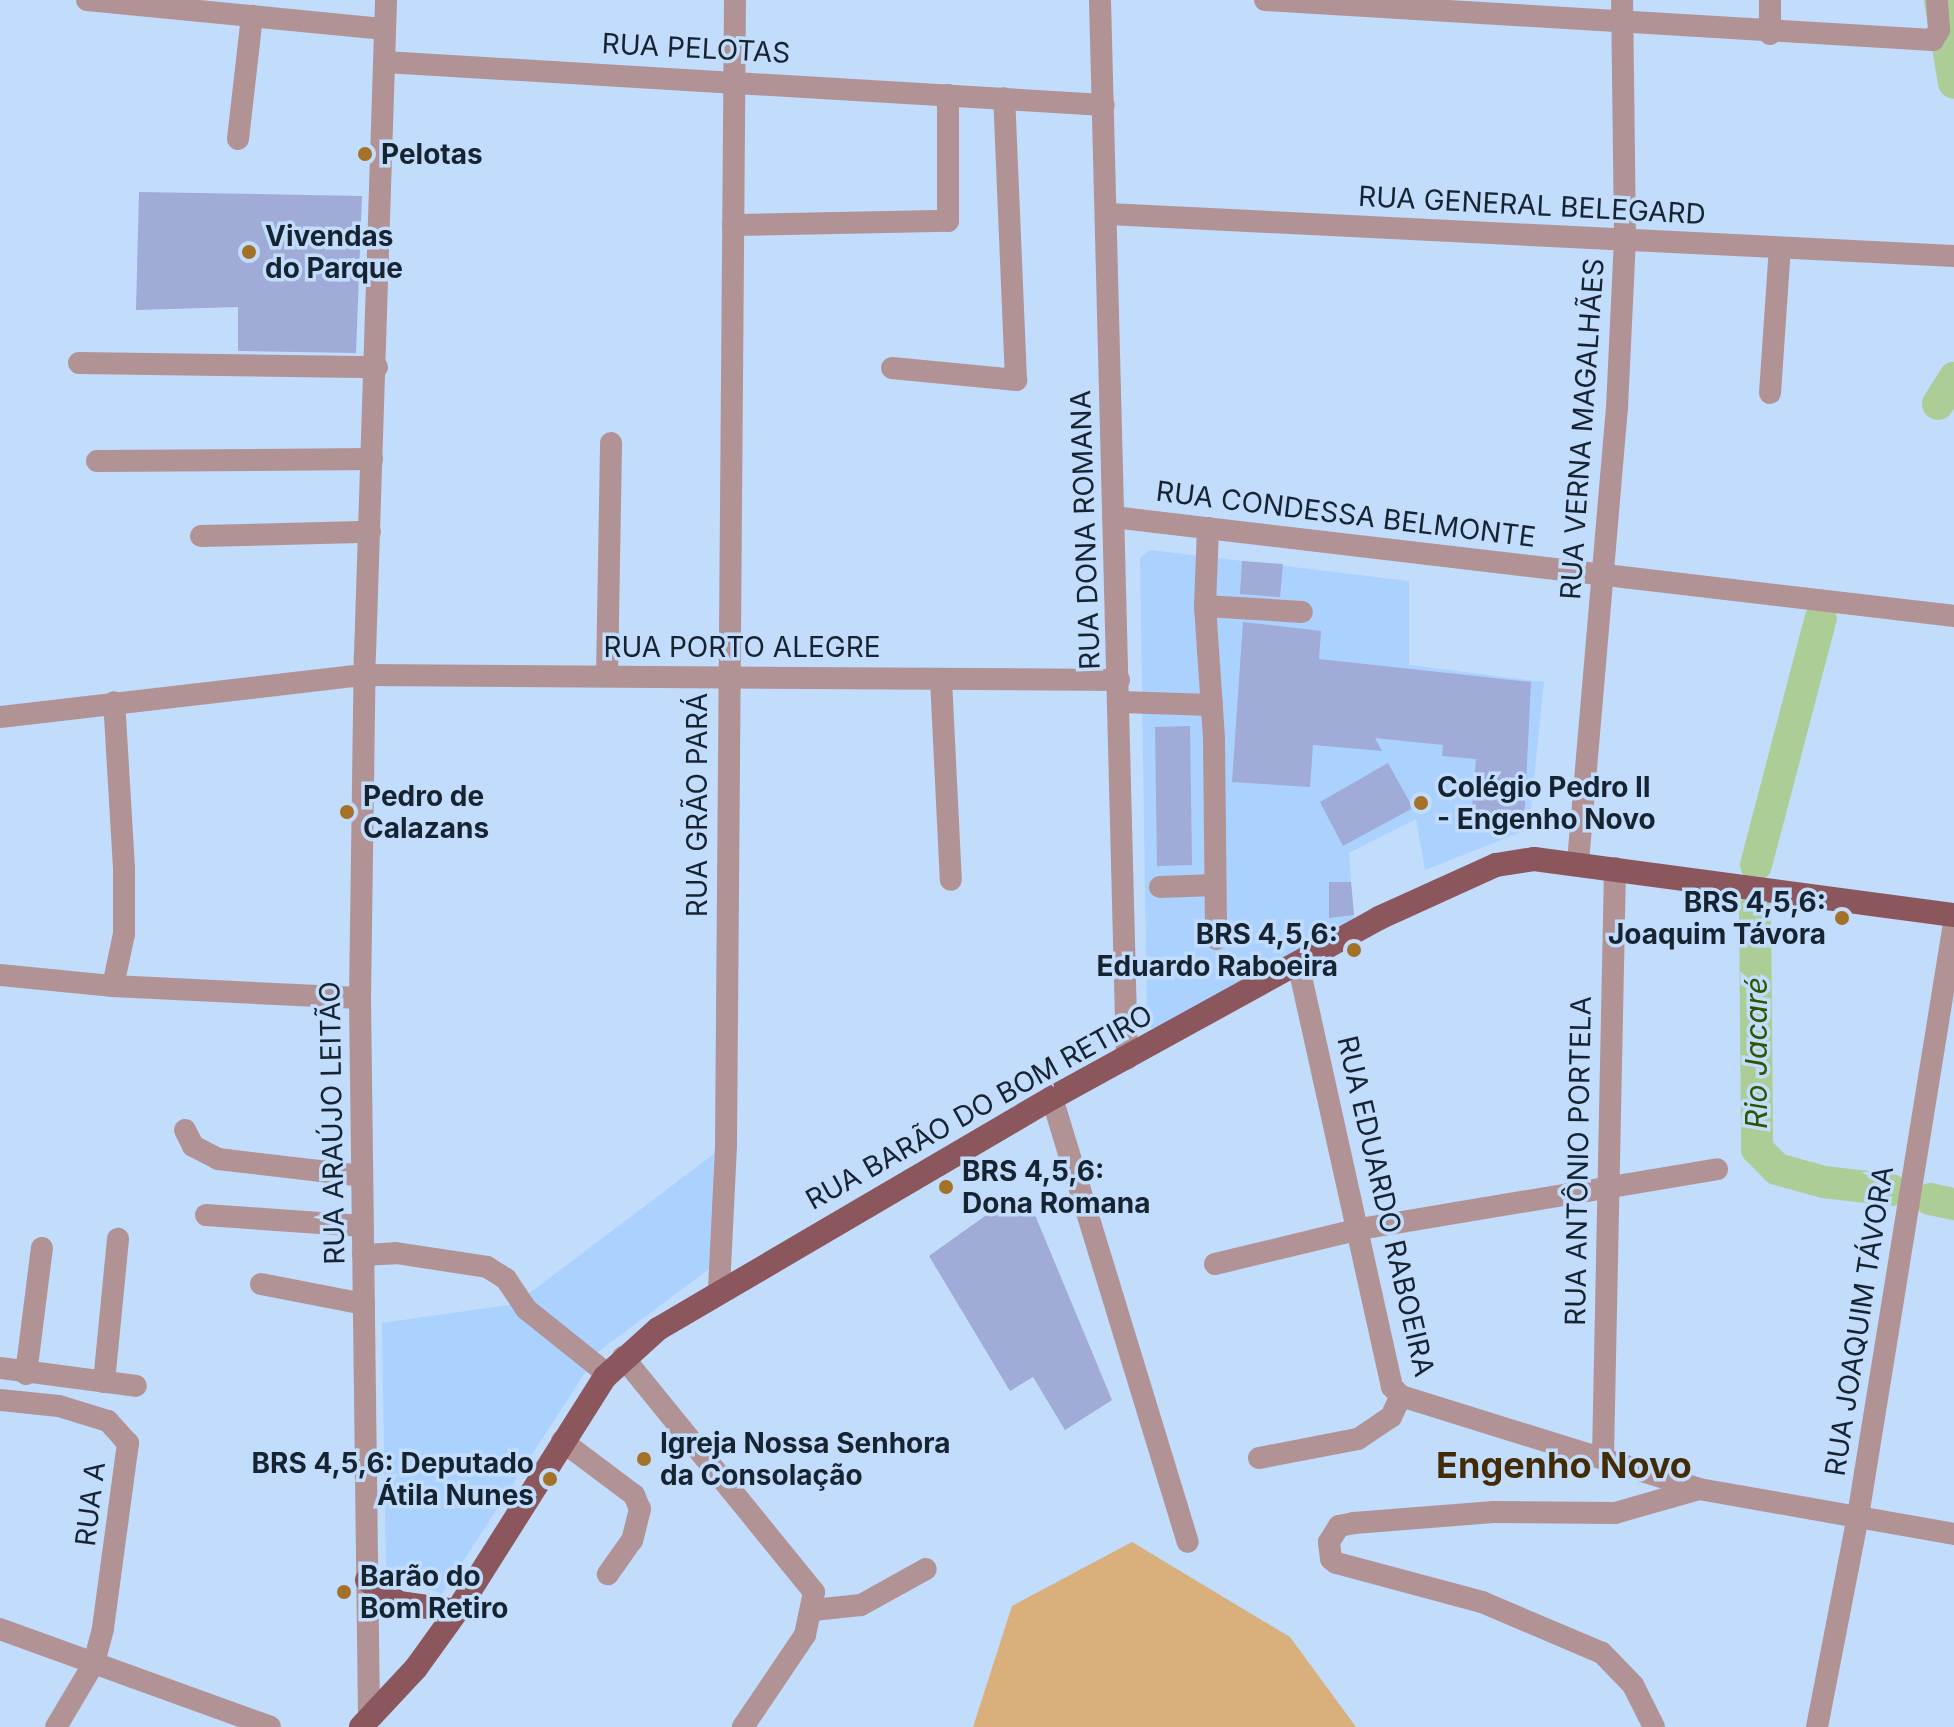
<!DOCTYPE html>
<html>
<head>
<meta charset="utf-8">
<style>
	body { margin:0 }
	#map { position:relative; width:1954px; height:1727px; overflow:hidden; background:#c2dcfc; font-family:Inter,sans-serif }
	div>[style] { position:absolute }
	.built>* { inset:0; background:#abd1fe }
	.green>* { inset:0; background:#d9b07b }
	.river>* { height:32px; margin:-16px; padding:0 16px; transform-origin:16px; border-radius:16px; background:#accd96 }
	.building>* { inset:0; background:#a0abd7 }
	.minor>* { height:22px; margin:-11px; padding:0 11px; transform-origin:11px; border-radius:11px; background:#b29395 }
	.major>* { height:24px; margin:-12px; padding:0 12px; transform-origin:12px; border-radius:12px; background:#8c575c }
	.dots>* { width:22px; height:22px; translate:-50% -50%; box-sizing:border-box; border:4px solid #c2dcfc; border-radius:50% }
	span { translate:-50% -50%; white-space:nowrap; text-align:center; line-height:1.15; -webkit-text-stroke:7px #c2dcfc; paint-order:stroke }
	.street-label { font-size:28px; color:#162331 }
	.poi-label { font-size:28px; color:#162331; font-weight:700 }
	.left { translate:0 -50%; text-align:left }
	.right { translate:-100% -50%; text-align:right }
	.water-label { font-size:30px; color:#2e5501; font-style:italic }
	.district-label { font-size:36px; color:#432b07; font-weight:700 }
</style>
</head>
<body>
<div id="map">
	<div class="built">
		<i style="clip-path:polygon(1150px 550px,1409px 581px,1409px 665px,1544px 682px,1529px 829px,1425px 870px,1416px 819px,1349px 853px,1354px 918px,1154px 1031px,1147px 1024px,1140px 558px)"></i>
		<i style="clip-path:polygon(714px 1154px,709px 1269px,599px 1351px,442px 1594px,386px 1573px,382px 1323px,515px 1304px)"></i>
	</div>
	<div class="green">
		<i style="clip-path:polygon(1132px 1542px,1290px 1637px,1356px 1727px,973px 1727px,1012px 1606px)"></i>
	</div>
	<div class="river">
		<i style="left:1940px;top:0;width:84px;rotate:80.4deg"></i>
		<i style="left:1938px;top:404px;width:31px;rotate:-58deg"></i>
		<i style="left:1756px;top:865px;width:255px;rotate:-75.3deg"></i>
		<i style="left:1755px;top:908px;width:241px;rotate:89.5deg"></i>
		<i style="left:1757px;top:1149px;width:28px;rotate:45deg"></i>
		<i style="left:1777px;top:1169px;width:49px;rotate:15.5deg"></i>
		<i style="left:1824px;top:1182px;width:68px;rotate:6.7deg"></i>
		<i style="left:1930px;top:1199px;width:25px;rotate:12deg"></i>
	</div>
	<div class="building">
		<i style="clip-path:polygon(139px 192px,362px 196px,356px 353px,238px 351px,238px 307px,136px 310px)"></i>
		<i style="clip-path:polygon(1242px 561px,1283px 564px,1280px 597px,1240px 594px)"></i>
		<i style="clip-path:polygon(1243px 622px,1321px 631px,1319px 659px,1531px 682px,1524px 824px,1471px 821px,1476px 759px,1442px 756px,1443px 745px,1375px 738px,1382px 751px,1313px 745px,1310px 787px,1232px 782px)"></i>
		<i style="clip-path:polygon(1190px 726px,1192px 865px,1157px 866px,1155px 727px)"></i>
		<i style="clip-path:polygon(1388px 763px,1413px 808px,1343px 846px,1320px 802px)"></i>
		<i style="clip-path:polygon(1329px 882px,1351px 882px,1354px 915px,1329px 918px)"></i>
		<i style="clip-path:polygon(1030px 1203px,1112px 1400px,1065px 1430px,1033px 1377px,1010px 1391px,929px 1256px,985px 1216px)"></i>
	</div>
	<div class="minor">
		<i style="left:87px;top:0;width:299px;rotate:5.6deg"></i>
		<i style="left:1100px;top:0;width:1059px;rotate:88.54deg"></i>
		<i style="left:1265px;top:0;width:669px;rotate:3.43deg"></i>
		<i style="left:1933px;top:40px;width:12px;rotate:-59deg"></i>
		<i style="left:1939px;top:30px;width:30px;rotate:-94deg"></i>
		<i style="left:1770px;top:0;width:34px;rotate:90deg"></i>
		<i style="left:385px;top:62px;width:720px;rotate:3.42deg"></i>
		<i style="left:238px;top:139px;width:124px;rotate:-83.5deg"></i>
		<i style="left:1108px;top:214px;width:847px;rotate:2.84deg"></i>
		<i style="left:733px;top:225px;width:215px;rotate:-1.1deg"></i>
		<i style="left:948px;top:221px;width:126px;rotate:-90deg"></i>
		<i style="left:79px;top:363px;width:298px;rotate:0.8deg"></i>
		<i style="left:892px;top:368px;width:125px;rotate:5.5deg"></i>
		<i style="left:1016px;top:380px;width:282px;rotate:-92.4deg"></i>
		<i style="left:1770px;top:393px;width:145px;rotate:-86.1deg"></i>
		<i style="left:97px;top:461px;width:275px;rotate:-0.4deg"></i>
		<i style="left:1113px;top:517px;width:847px;rotate:6.71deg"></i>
		<i style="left:1208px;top:528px;width:78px;rotate:92.2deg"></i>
		<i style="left:1205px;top:606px;width:133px;rotate:86.1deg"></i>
		<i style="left:1214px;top:739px;width:200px;rotate:89.4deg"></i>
		<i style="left:201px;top:536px;width:169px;rotate:-1.4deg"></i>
		<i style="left:1205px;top:606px;width:97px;rotate:3.5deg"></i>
		<i style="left:607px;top:676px;width:233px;rotate:-89deg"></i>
		<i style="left:941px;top:679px;width:201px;rotate:87.2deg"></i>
		<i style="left:1120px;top:702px;width:92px;rotate:1.9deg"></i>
		<i style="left:0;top:717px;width:366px;rotate:-6.6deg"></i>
		<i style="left:364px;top:675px;width:755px;rotate:0.38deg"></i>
		<i style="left:1578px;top:862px;width:456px;rotate:-85.1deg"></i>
		<i style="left:1617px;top:408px;width:169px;rotate:-87.3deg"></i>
		<i style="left:1625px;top:239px;width:239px;rotate:-90.7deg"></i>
		<i style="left:1160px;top:887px;width:54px;rotate:-2.1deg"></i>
		<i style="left:1298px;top:963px;width:434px;rotate:77.5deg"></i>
		<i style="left:1392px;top:1387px;width:13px;rotate:45deg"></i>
		<i style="left:1401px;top:1396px;width:312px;rotate:17.3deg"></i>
		<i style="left:1699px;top:1489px;width:259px;rotate:10deg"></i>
		<i style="left:0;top:975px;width:114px;rotate:5.6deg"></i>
		<i style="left:113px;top:986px;width:247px;rotate:2.8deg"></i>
		<i style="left:113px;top:986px;width:53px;rotate:-78.1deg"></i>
		<i style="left:124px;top:934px;width:66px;rotate:-90deg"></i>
		<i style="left:124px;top:868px;width:166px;rotate:-93.4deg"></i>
		<i style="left:1052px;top:1098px;width:464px;rotate:73deg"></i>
		<i style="left:185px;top:1130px;width:18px;rotate:63deg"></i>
		<i style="left:193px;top:1146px;width:28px;rotate:27deg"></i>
		<i style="left:218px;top:1159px;width:145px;rotate:6.7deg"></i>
		<i style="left:206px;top:1215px;width:157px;rotate:4deg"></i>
		<i style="left:363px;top:1255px;width:33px;rotate:-3deg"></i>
		<i style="left:396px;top:1253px;width:92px;rotate:8.7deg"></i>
		<i style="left:487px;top:1267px;width:22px;rotate:32deg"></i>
		<i style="left:506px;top:1279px;width:36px;rotate:56deg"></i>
		<i style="left:526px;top:1309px;width:104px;rotate:38.7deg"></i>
		<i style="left:1215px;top:1264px;width:149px;rotate:-13.6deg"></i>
		<i style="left:1360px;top:1229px;width:362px;rotate:-9.5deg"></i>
		<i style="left:261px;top:1284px;width:105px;rotate:11deg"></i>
		<i style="left:719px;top:1289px;width:145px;rotate:-87.2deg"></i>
		<i style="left:726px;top:1144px;width:1144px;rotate:-89.55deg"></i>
		<i style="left:623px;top:1357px;width:303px;rotate:50.9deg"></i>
		<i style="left:814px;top:1592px;width:44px;rotate:101.8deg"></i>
		<i style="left:805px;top:1635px;width:111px;rotate:124deg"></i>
		<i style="left:0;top:1368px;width:137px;rotate:7.5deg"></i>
		<i style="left:26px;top:1374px;width:127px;rotate:-82.8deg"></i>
		<i style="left:104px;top:1382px;width:144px;rotate:-84.4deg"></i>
		<i style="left:0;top:1400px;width:59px;rotate:5.8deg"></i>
		<i style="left:59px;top:1406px;width:51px;rotate:17deg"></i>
		<i style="left:108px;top:1421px;width:30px;rotate:48deg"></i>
		<i style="left:128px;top:1443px;width:188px;rotate:97.7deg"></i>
		<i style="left:103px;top:1629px;width:35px;rotate:105deg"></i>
		<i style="left:94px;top:1663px;width:74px;rotate:120.7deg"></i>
		<i style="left:562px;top:1441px;width:90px;rotate:36.9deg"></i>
		<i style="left:634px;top:1495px;width:15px;rotate:67deg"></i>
		<i style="left:640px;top:1509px;width:32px;rotate:104deg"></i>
		<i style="left:632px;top:1540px;width:42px;rotate:125.2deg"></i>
		<i style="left:1603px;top:1456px;width:588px;rotate:-88.83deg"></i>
		<i style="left:1259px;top:1458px;width:101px;rotate:-10.9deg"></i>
		<i style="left:1358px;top:1439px;width:40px;rotate:-34deg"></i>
		<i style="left:1391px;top:1417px;width:23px;rotate:-65deg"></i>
		<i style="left:813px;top:1610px;width:48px;rotate:-5.9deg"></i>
		<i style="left:861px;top:1605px;width:74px;rotate:-29deg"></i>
		<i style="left:0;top:1629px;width:287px;rotate:19.9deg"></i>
		<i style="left:369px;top:1715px;width:717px;rotate:-90.72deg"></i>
		<i style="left:360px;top:998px;width:343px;rotate:-89.2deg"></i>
		<i style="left:365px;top:655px;width:655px;rotate:-88.16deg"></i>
		<i style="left:1654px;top:1727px;width:47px;rotate:-116.6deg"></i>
		<i style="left:1633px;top:1685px;width:45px;rotate:-134.1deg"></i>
		<i style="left:1602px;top:1653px;width:130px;rotate:-157deg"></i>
		<i style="left:1482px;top:1602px;width:151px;rotate:-165deg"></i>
		<i style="left:1336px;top:1563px;width:6px;rotate:-141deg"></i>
		<i style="left:1331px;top:1559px;width:17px;rotate:-97deg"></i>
		<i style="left:1329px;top:1542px;width:19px;rotate:-58deg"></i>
		<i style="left:1339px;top:1526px;width:15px;rotate:-11deg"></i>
		<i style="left:1354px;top:1523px;width:140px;rotate:-4.5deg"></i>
		<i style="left:1494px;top:1512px;width:121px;rotate:0.5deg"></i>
		<i style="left:1615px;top:1513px;width:87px;rotate:-15.9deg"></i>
		<i style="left:1817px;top:1727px;width:215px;rotate:-79deg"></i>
		<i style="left:1858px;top:1516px;width:601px;rotate:-80.8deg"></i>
	</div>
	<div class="major">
		<i style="left:367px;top:1580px;width:39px;rotate:36deg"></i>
		<i style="left:399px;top:1603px;width:59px;rotate:7.9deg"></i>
		<i style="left:361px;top:1727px;width:81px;rotate:-47deg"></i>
		<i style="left:416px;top:1668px;width:70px;rotate:-54.3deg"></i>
		<i style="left:457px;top:1611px;width:277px;rotate:-57.7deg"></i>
		<i style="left:605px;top:1377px;width:72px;rotate:-42.2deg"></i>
		<i style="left:658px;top:1329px;width:457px;rotate:-30.4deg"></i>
		<i style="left:1052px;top:1098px;width:373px;rotate:-28.8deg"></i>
		<i style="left:1379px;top:918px;width:128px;rotate:-24.4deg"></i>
		<i style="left:1496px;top:865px;width:38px;rotate:-9deg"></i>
		<i style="left:1534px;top:859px;width:424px;rotate:7.6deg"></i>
	</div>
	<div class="dots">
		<i style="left:365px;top:154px;background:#a37127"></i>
		<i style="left:249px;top:252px;background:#a37127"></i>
		<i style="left:1421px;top:803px;background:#a37127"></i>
		<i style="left:347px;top:812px;background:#a37127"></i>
		<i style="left:1842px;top:918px;background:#a37127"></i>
		<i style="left:1354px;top:950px;background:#a37127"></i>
		<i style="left:946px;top:1187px;background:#a37127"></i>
		<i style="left:644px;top:1459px;background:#a37127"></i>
		<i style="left:550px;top:1479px;background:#a37127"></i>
		<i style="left:344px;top:1592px;background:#a37127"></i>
	</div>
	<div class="street-label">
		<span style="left:696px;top:48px;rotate:3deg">RUA PELOTAS</span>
		<span style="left:1532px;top:205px;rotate:3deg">RUA GENERAL BELEGARD</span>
		<span style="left:1582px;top:429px;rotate:-86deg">RUA VERNA MAGALHÃES</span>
		<span style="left:1346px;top:514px;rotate:7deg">RUA CONDESSA BELMONTE</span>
		<span style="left:1085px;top:530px;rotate:-92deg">RUA DONA ROMANA</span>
		<span style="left:742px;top:647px">RUA PORTO ALEGRE</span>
		<span style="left:697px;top:805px;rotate:-90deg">RUA GRÃO PARÁ</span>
		<span style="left:979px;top:1107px;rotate:-29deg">RUA BARÃO DO BOM RETIRO</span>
		<span style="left:332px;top:1123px;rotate:-91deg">RUA ARAÚJO LEITÃO</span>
		<span style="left:1578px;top:1161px;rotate:-89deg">RUA ANTÔNIO PORTELA</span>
		<span style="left:1386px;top:1206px;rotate:77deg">RUA EDUARDO RABOEIRA</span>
		<span style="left:1859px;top:1321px;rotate:-81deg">RUA JOAQUIM TÁVORA</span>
		<span style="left:90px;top:1504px;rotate:-83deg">RUA A</span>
	</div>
	<div class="poi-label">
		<span class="left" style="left:381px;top:154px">Pelotas</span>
		<span class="left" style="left:265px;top:252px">Vivendas<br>do Parque</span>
		<span class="left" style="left:1437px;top:803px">Colégio Pedro II<br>- Engenho Novo</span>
		<span class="left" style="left:363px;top:812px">Pedro de<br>Calazans</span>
		<span class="right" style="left:1826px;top:918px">BRS 4,5,6:<br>Joaquim Távora</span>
		<span class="right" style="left:1338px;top:950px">BRS 4,5,6:<br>Eduardo Raboeira</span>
		<span class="left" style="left:962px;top:1187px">BRS 4,5,6:<br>Dona Romana</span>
		<span class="left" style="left:660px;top:1459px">Igreja Nossa Senhora<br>da Consolação</span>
		<span class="right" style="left:534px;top:1479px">BRS 4,5,6: Deputado<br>Átila Nunes</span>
		<span class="left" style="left:360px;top:1592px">Barão do<br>Bom Retiro</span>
	</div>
	<div class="water-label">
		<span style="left:1756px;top:1053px;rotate:-90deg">Rio Jacaré</span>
	</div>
	<div class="district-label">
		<span style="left:1564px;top:1466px">Engenho Novo</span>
	</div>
</div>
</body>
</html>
